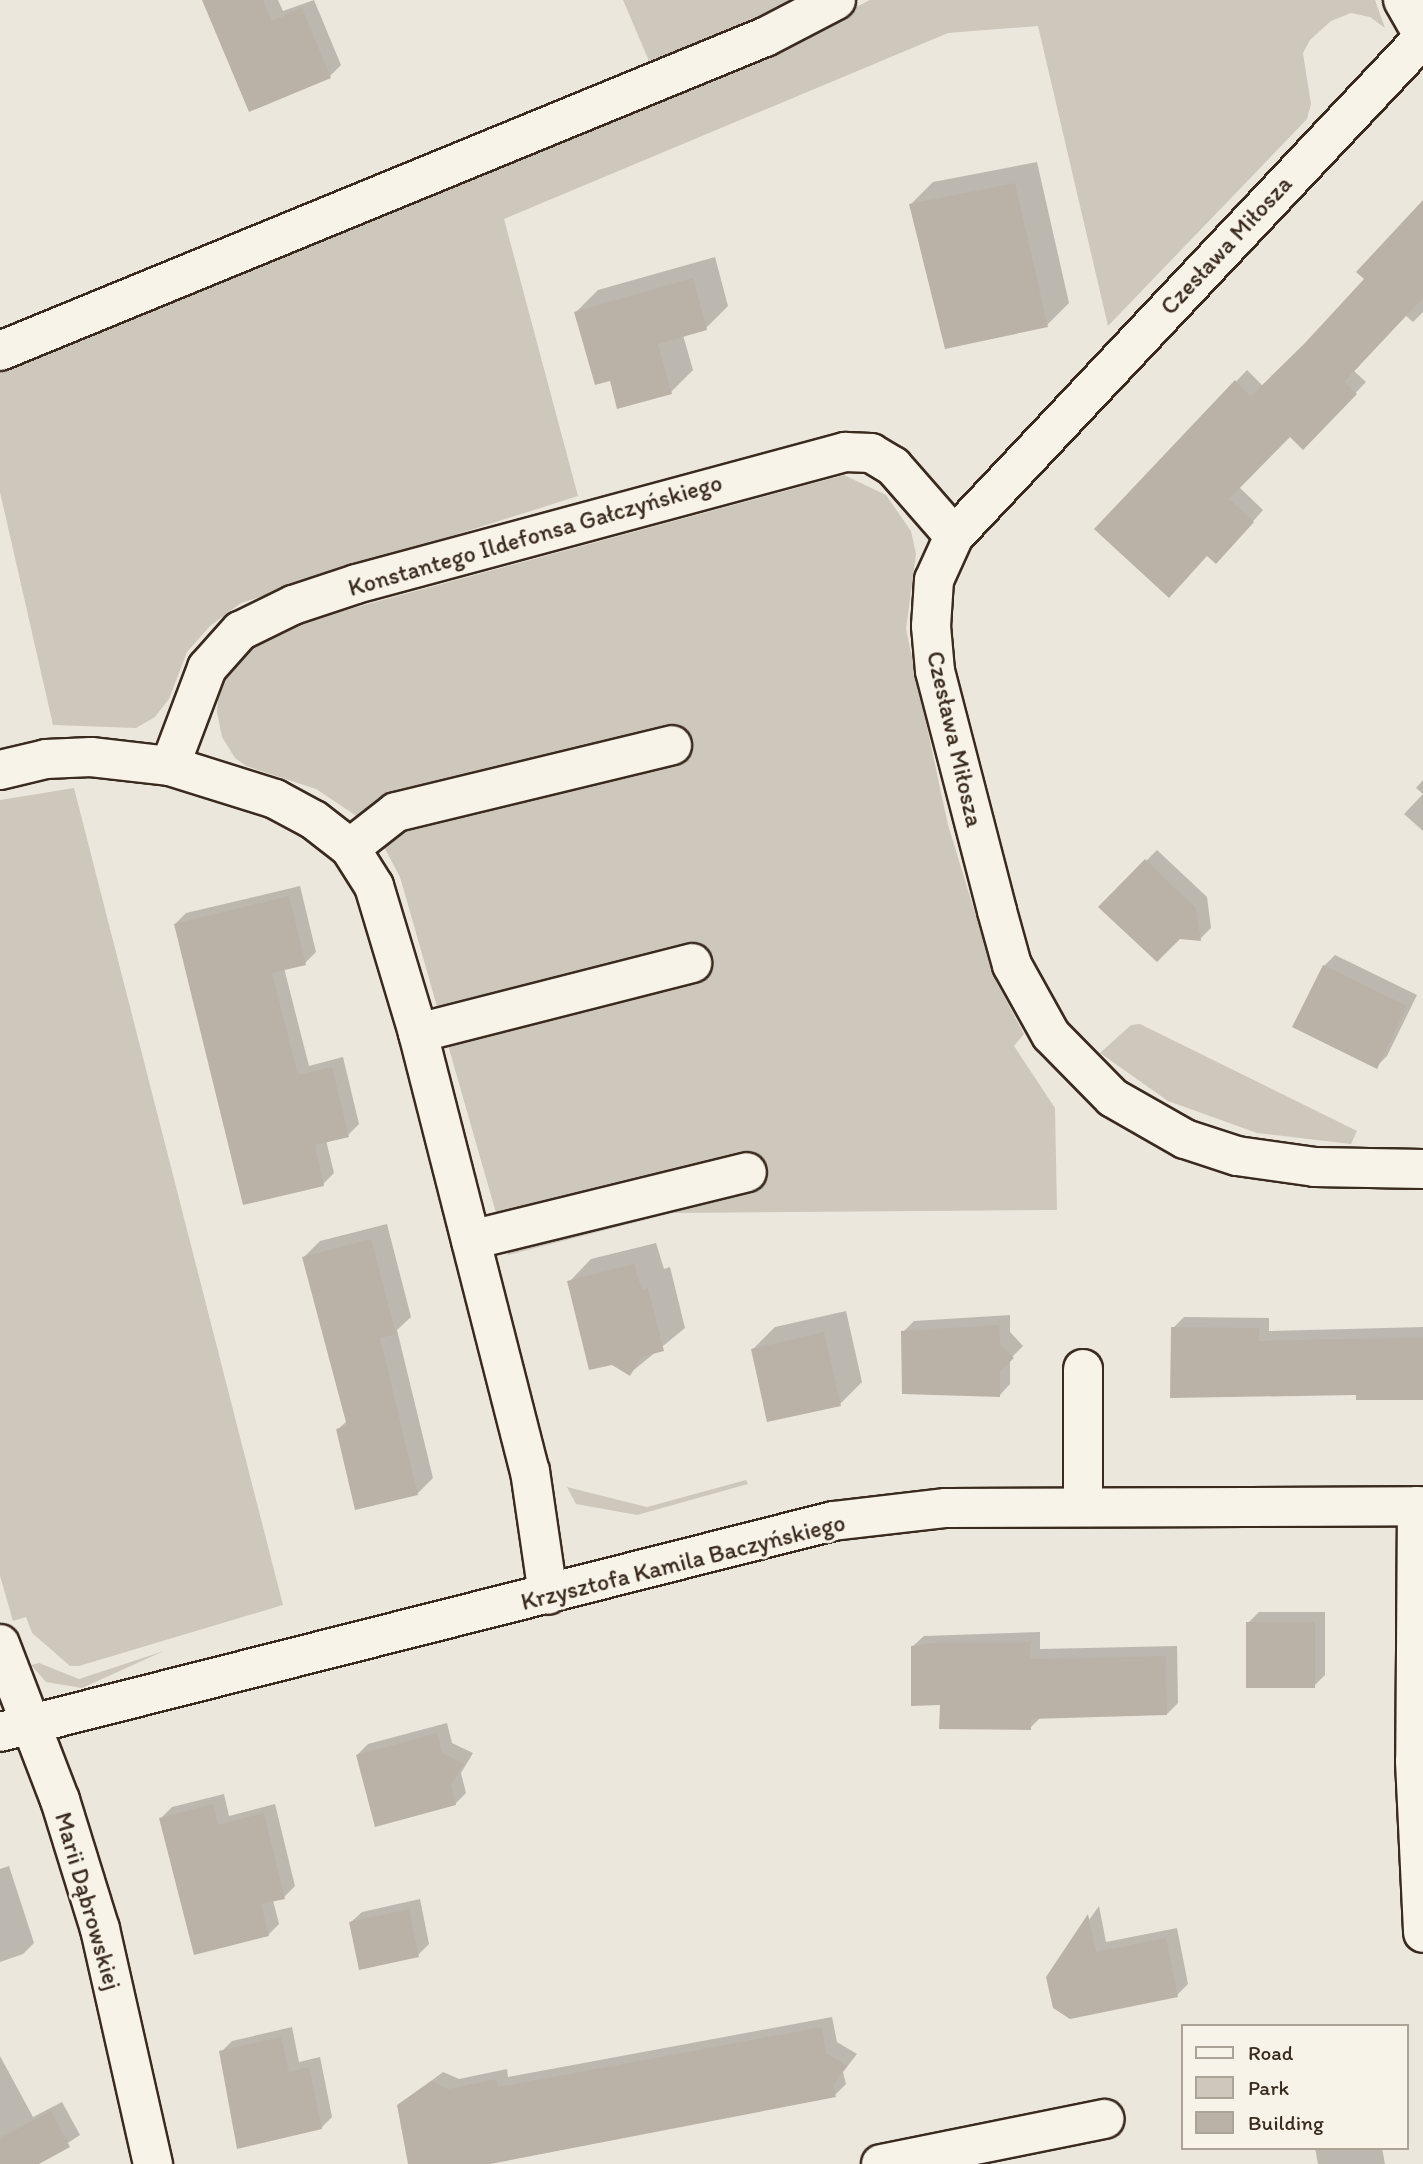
<!DOCTYPE html>
<html>
<head>
<meta charset="utf-8">
<style>
	body { margin:0 }
	#map { position:relative; width:1423px; height:2164px; overflow:hidden; background:#ece7dc; font-family:Itim,sans-serif }
	div>[style] { position:absolute }
	.green>* { inset:0; background:#cec8bc }
	.shadow>* { inset:0; background:#0003 }
	.building>* { inset:0; background:#bab2a7 }
	.roads { filter:drop-shadow(2px 0 #3b2a1e) drop-shadow(-2px 0 #3b2a1e) drop-shadow(0 2px #3b2a1e) drop-shadow(0 -2px #3b2a1e) }
	.minor>* { height:38px; margin:-19px; padding:0 19px; transform-origin:19px; border-radius:19px; background:#f7f3e8 }
	span { translate:-50% -50%; white-space:nowrap; text-align:center; line-height:1.15; -webkit-text-stroke:6px #f7f3e8; paint-order:stroke }
	.street-label { font-size:24px; color:#3b2a1e }
	.legend { position:absolute; left:1181px; top:2024px; width:228px; height:126px; box-sizing:border-box; background:#f7f3e8; border:2px solid #aca397; margin:0; padding:9px 12px; list-style:none; font-size:21px; color:#3b2a1e }
	.legend li { display:flex; align-items:center; gap:14px; height:35px }
	.legend b { width:35px; border:2px solid #aca397 }
</style>
</head>
<body>
<div id="map">
	<div class="green">
		<i style="clip-path:polygon(623px 0,805px 0,769px 19px,649px 61px)"></i>
		<i style="clip-path:polygon(870px 0,1375px 0,1385px 28px,1370px 17px,1351px 13px,1331px 21px,1310px 40px,1303px 53px,1311px 104px,1307px 119px,1108px 326px,1038px 26px,948px 33px,504px 219px,578px 496px,241px 603px,210px 626px,187px 652px,169px 699px,155px 717px,136px 728px,53px 725px,0 492px,0 370px,767px 52px)"></i>
		<i style="clip-path:polygon(844px 475px,886px 495px,911px 531px,916px 554px,906px 629px,948px 825px,996px 981px,1024px 1034px,1014px 1046px,1055px 1108px,1057px 1210px,672px 1213px,508px 1255px,400px 877px,384px 847px,355px 815px,316px 789px,246px 766px,235px 758px,222px 737px,217px 712px,219px 688px,245px 650px,283px 627px)"></i>
		<i style="clip-path:polygon(74px 788px,283px 1605px,79px 1666px,70px 1666px,32px 1633px,26px 1617px,13px 1621px,0 1576px,0 800px)"></i>
		<i style="clip-path:polygon(1140px 1024px,1357px 1131px,1351px 1144px,1257px 1133px,1168px 1101px,1100px 1053px,1131px 1025px)"></i>
		<i style="clip-path:polygon(746px 1480px,748px 1484px,637px 1515px,576px 1504px,567px 1487px,647px 1507px)"></i>
		<i style="clip-path:polygon(164px 1651px,82px 1688px,46px 1682px,31px 1665px,39px 1663px,79px 1679px)"></i>
	</div>
	<div class="shadow">
		<i style="clip-path:polygon(216px 0,278px 0,283px 11px,314px 0,341px 65px,330px 76px,250px 109px)"></i>
		<i style="clip-path:polygon(1037px 162px,1069px 303px,1047px 325px,911px 204px,933px 182px)"></i>
		<i style="clip-path:polygon(1423px 203px,1423px 312px,1413px 322px,1405px 315px,1354px 371px,1366px 382px,1303px 448px,1290px 435px,1239px 487px,1263px 510px,1227px 551px,1207px 554px,1097px 529px,1247px 370px,1263px 386px,1307px 343px,1366px 279px)"></i>
		<i style="clip-path:polygon(715px 257px,728px 306px,706px 328px,683px 335px,693px 370px,671px 392px,611px 379px,576px 312px,598px 290px)"></i>
		<i style="clip-path:polygon(1423px 780px,1423px 831px,1404px 814px,1423px 794px,1416px 788px)"></i>
		<i style="clip-path:polygon(1157px 850px,1207px 897px,1211px 928px,1200px 939px,1101px 907px)"></i>
		<i style="clip-path:polygon(300px 886px,316px 952px,305px 963px,284px 968px,309px 1066px,343px 1057px,359px 1124px,348px 1135px,326px 1140px,334px 1173px,323px 1184px,175px 924px,186px 913px)"></i>
		<i style="clip-path:polygon(1335px 955px,1417px 995px,1387px 1056px,1376px 1067px,1324px 966px)"></i>
		<i style="clip-path:polygon(387px 1224px,411px 1317px,397px 1330px,433px 1478px,418px 1493px,357px 1508px,338px 1429px,347px 1421px,304px 1257px,320px 1241px)"></i>
		<i style="clip-path:polygon(656px 1243px,664px 1269px,670px 1267px,685px 1328px,629px 1374px,569px 1282px,591px 1259px)"></i>
		<i style="clip-path:polygon(846px 1311px,862px 1382px,840px 1404px,753px 1349px,775px 1327px)"></i>
		<i style="clip-path:polygon(1010px 1315px,1010px 1332px,1023px 1346px,1010px 1359px,1010px 1384px,1000px 1395px,903px 1332px,914px 1321px)"></i>
		<i style="clip-path:polygon(1184px 1317px,1269px 1318px,1269px 1331px,1423px 1327px,1423px 1398px,1358px 1393px,1173px 1328px)"></i>
		<i style="clip-path:polygon(1259px 1612px,1325px 1612px,1325px 1675px,1314px 1686px,1248px 1623px)"></i>
		<i style="clip-path:polygon(1040px 1632px,1040px 1649px,1177px 1646px,1178px 1703px,1167px 1714px,1041px 1717px,1030px 1728px,941px 1704px,913px 1646px,924px 1636px)"></i>
		<i style="clip-path:polygon(447px 1723px,452px 1743px,473px 1753px,461px 1773px,466px 1793px,455px 1804px,357px 1755px,368px 1744px)"></i>
		<i style="clip-path:polygon(224px 1794px,229px 1816px,275px 1804px,295px 1886px,284px 1897px,273px 1900px,279px 1924px,268px 1935px,161px 1818px,172px 1807px)"></i>
		<i style="clip-path:polygon(9px 1866px,34px 1943px,23px 1954px,0 1962px,0 1869px)"></i>
		<i style="clip-path:polygon(420px 1899px,429px 1944px,418px 1955px,351px 1922px,362px 1912px)"></i>
		<i style="clip-path:polygon(1099px 1906px,1106px 1942px,1177px 1928px,1188px 1984px,1177px 1995px,1048px 1977px)"></i>
		<i style="clip-path:polygon(832px 2017px,837px 2042px,857px 2054px,843px 2072px,846px 2084px,835px 2095px,484px 2164px,410px 2164px,399px 2105px,443px 2072px,459px 2079px,507px 2069px,508px 2077px)"></i>
		<i style="clip-path:polygon(292px 2027px,299px 2062px,320px 2057px,332px 2117px,321px 2128px,221px 2052px,232px 2041px)"></i>
		<i style="clip-path:polygon(0 2056px,33px 2117px,62px 2102px,80px 2135px,36px 2164px,9px 2164px,0 2151px)"></i>
		<i style="clip-path:polygon(1315px 2148px,1382px 2148px,1385px 2164px,1318px 2164px)"></i>
	</div>
	<div class="building">
		<i style="clip-path:polygon(202px 0,263px 0,272px 21px,302px 8px,331px 78px,249px 112px)"></i>
		<i style="clip-path:polygon(1015px 183px,1048px 327px,945px 349px,909px 204px)"></i>
		<i style="clip-path:polygon(1423px 200px,1423px 298px,1344px 382px,1357px 394px,1303px 450px,1290px 437px,1229px 499px,1254px 522px,1216px 564px,1207px 556px,1169px 598px,1094px 529px,1235px 380px,1251px 396px,1304px 344px,1364px 279px,1356px 272px)"></i>
		<i style="clip-path:polygon(693px 278px,707px 330px,658px 344px,672px 394px,617px 409px,610px 381px,595px 385px,574px 312px)"></i>
		<i style="clip-path:polygon(1145px 859px,1196px 908px,1201px 941px,1180px 939px,1157px 962px,1098px 907px)"></i>
		<i style="clip-path:polygon(289px 896px,306px 965px,272px 973px,298px 1075px,332px 1067px,349px 1137px,315px 1145px,324px 1186px,243px 1205px,174px 924px)"></i>
		<i style="clip-path:polygon(1323px 965px,1407px 1006px,1377px 1069px,1292px 1027px)"></i>
		<i style="clip-path:polygon(371px 1239px,396px 1334px,380px 1338px,418px 1495px,355px 1510px,336px 1429px,347px 1426px,302px 1257px)"></i>
		<i style="clip-path:polygon(634px 1264px,642px 1290px,648px 1288px,664px 1351px,641px 1357px,630px 1376px,612px 1365px,589px 1370px,567px 1281px)"></i>
		<i style="clip-path:polygon(999px 1325px,1000px 1344px,1014px 1358px,1000px 1371px,1000px 1397px,902px 1394px,901px 1331px)"></i>
		<i style="clip-path:polygon(1171px 1327px,1259px 1328px,1259px 1341px,1423px 1337px,1423px 1400px,1356px 1400px,1356px 1395px,1170px 1398px)"></i>
		<i style="clip-path:polygon(824px 1332px,841px 1406px,767px 1422px,751px 1349px)"></i>
		<i style="clip-path:polygon(1246px 1622px,1315px 1622px,1315px 1688px,1246px 1688px)"></i>
		<i style="clip-path:polygon(939px 1642px,1030px 1642px,1030px 1659px,1166px 1656px,1167px 1715px,1031px 1719px,1031px 1730px,939px 1729px,940px 1705px,911px 1706px,911px 1646px)"></i>
		<i style="clip-path:polygon(437px 1733px,442px 1753px,464px 1764px,451px 1785px,456px 1805px,375px 1827px,356px 1755px)"></i>
		<i style="clip-path:polygon(213px 1804px,218px 1825px,264px 1813px,285px 1899px,261px 1904px,269px 1936px,194px 1955px,159px 1818px)"></i>
		<i style="clip-path:polygon(409px 1909px,419px 1957px,359px 1970px,349px 1922px)"></i>
		<i style="clip-path:polygon(1088px 1914px,1096px 1952px,1166px 1938px,1178px 1997px,1070px 2019px,1053px 2008px,1046px 1977px)"></i>
		<i style="clip-path:polygon(822px 2027px,826px 2053px,847px 2066px,833px 2085px,836px 2097px,490px 2164px,408px 2164px,397px 2105px,431px 2081px,448px 2089px,496px 2079px,498px 2087px)"></i>
		<i style="clip-path:polygon(281px 2037px,289px 2072px,309px 2067px,322px 2129px,237px 2149px,219px 2051px)"></i>
		<i style="clip-path:polygon(51px 2111px,70px 2147px,39px 2164px,0 2164px,0 2138px)"></i>
	</div>
	<div class="roads">
		<div class="minor">
			<i style="left:1403px;top:0;width:40px;rotate:60.3deg"></i>
			<i style="left:1423px;top:38px;width:684px;rotate:133.28deg"></i>
			<i style="left:954px;top:536px;width:48px;rotate:114.4deg"></i>
			<i style="left:934px;top:580px;width:46px;rotate:93.7deg"></i>
			<i style="left:931px;top:626px;width:45px;rotate:84.9deg"></i>
			<i style="left:935px;top:671px;width:248px;rotate:75.5deg"></i>
			<i style="left:997px;top:911px;width:56px;rotate:74.5deg"></i>
			<i style="left:1012px;top:965px;width:80px;rotate:60.9deg"></i>
			<i style="left:1051px;top:1035px;width:88px;rotate:45.5deg"></i>
			<i style="left:1113px;top:1098px;width:83px;rotate:29.7deg"></i>
			<i style="left:1185px;top:1139px;width:55px;rotate:18.1deg"></i>
			<i style="left:1237px;top:1156px;width:79px;rotate:8deg"></i>
			<i style="left:1315px;top:1167px;width:108px;rotate:1.1deg"></i>
			<i style="left:0;top:351px;width:827px;rotate:-22.32deg"></i>
			<i style="left:765px;top:37px;width:80px;rotate:-27.5deg"></i>
			<i style="left:170px;top:766px;width:105px;rotate:-69.3deg"></i>
			<i style="left:207px;top:668px;width:50px;rotate:-48.3deg"></i>
			<i style="left:240px;top:631px;width:59px;rotate:-26.1deg"></i>
			<i style="left:293px;top:605px;width:66px;rotate:-18.4deg"></i>
			<i style="left:356px;top:584px;width:507px;rotate:-15.11deg"></i>
			<i style="left:845px;top:452px;width:26px;rotate:2deg"></i>
			<i style="left:871px;top:453px;width:26px;rotate:31deg"></i>
			<i style="left:893px;top:466px;width:93px;rotate:48.9deg"></i>
			<i style="left:0;top:770px;width:47px;rotate:-13.4deg"></i>
			<i style="left:46px;top:759px;width:45px;rotate:-2.5deg"></i>
			<i style="left:91px;top:757px;width:80px;rotate:6.5deg"></i>
			<i style="left:170px;top:766px;width:110px;rotate:17.4deg"></i>
			<i style="left:275px;top:799px;width:44px;rotate:28.3deg"></i>
			<i style="left:314px;top:820px;width:46px;rotate:37.9deg"></i>
			<i style="left:350px;top:848px;width:45px;rotate:57.7deg"></i>
			<i style="left:374px;top:886px;width:153px;rotate:73.3deg"></i>
			<i style="left:418px;top:1033px;width:452px;rotate:75.7deg"></i>
			<i style="left:530px;top:1471px;width:125px;rotate:81.7deg"></i>
			<i style="left:350px;top:848px;width:58px;rotate:-38deg"></i>
			<i style="left:396px;top:812px;width:284px;rotate:-13.6deg"></i>
			<i style="left:418px;top:1033px;width:283px;rotate:-14.3deg"></i>
			<i style="left:471px;top:1240px;width:284px;rotate:-13.8deg"></i>
			<i style="left:1083px;top:1369px;width:135px;rotate:90deg"></i>
			<i style="left:1417px;top:1506px;width:255px;rotate:90.4deg"></i>
			<i style="left:1415px;top:1761px;width:172px;rotate:87.3deg"></i>
			<i style="left:0;top:1644px;width:167px;rotate:69deg"></i>
			<i style="left:60px;top:1800px;width:135px;rotate:72.8deg"></i>
			<i style="left:100px;top:1929px;width:241px;rotate:77.3deg"></i>
			<i style="left:0;top:1732px;width:859px;rotate:-14.21deg"></i>
			<i style="left:833px;top:1521px;width:114px;rotate:-6.6deg"></i>
			<i style="left:946px;top:1508px;width:477px;rotate:-0.2deg"></i>
			<i style="left:881px;top:2164px;width:228px;rotate:-11.4deg"></i>
		</div>
	</div>
	<div class="street-label">
		<span style="left:1226px;top:245px;rotate:-47deg">Czesława Miłosza</span>
		<span style="left:535px;top:535px;rotate:-16deg">Konstantego Ildefonsa Gałczyńskiego</span>
		<span style="left:955px;top:739px;rotate:77deg">Czesława Miłosza</span>
		<span style="left:683px;top:1562px;rotate:-14deg">Krzysztofa Kamila Baczyńskiego</span>
		<span style="left:88px;top:1901px;rotate:74deg">Marii Dąbrowskiej</span>
	</div>
	<ul class="legend">
	<li><b style="height:9px;background:#f7f3e8"></b>Road</li>
	<li><b style="height:19px;background:#cec8bc"></b>Park</li>
	<li><b style="height:19px;background:#bab2a7"></b>Building</li>
	</ul>
</div>
</body>
</html>
